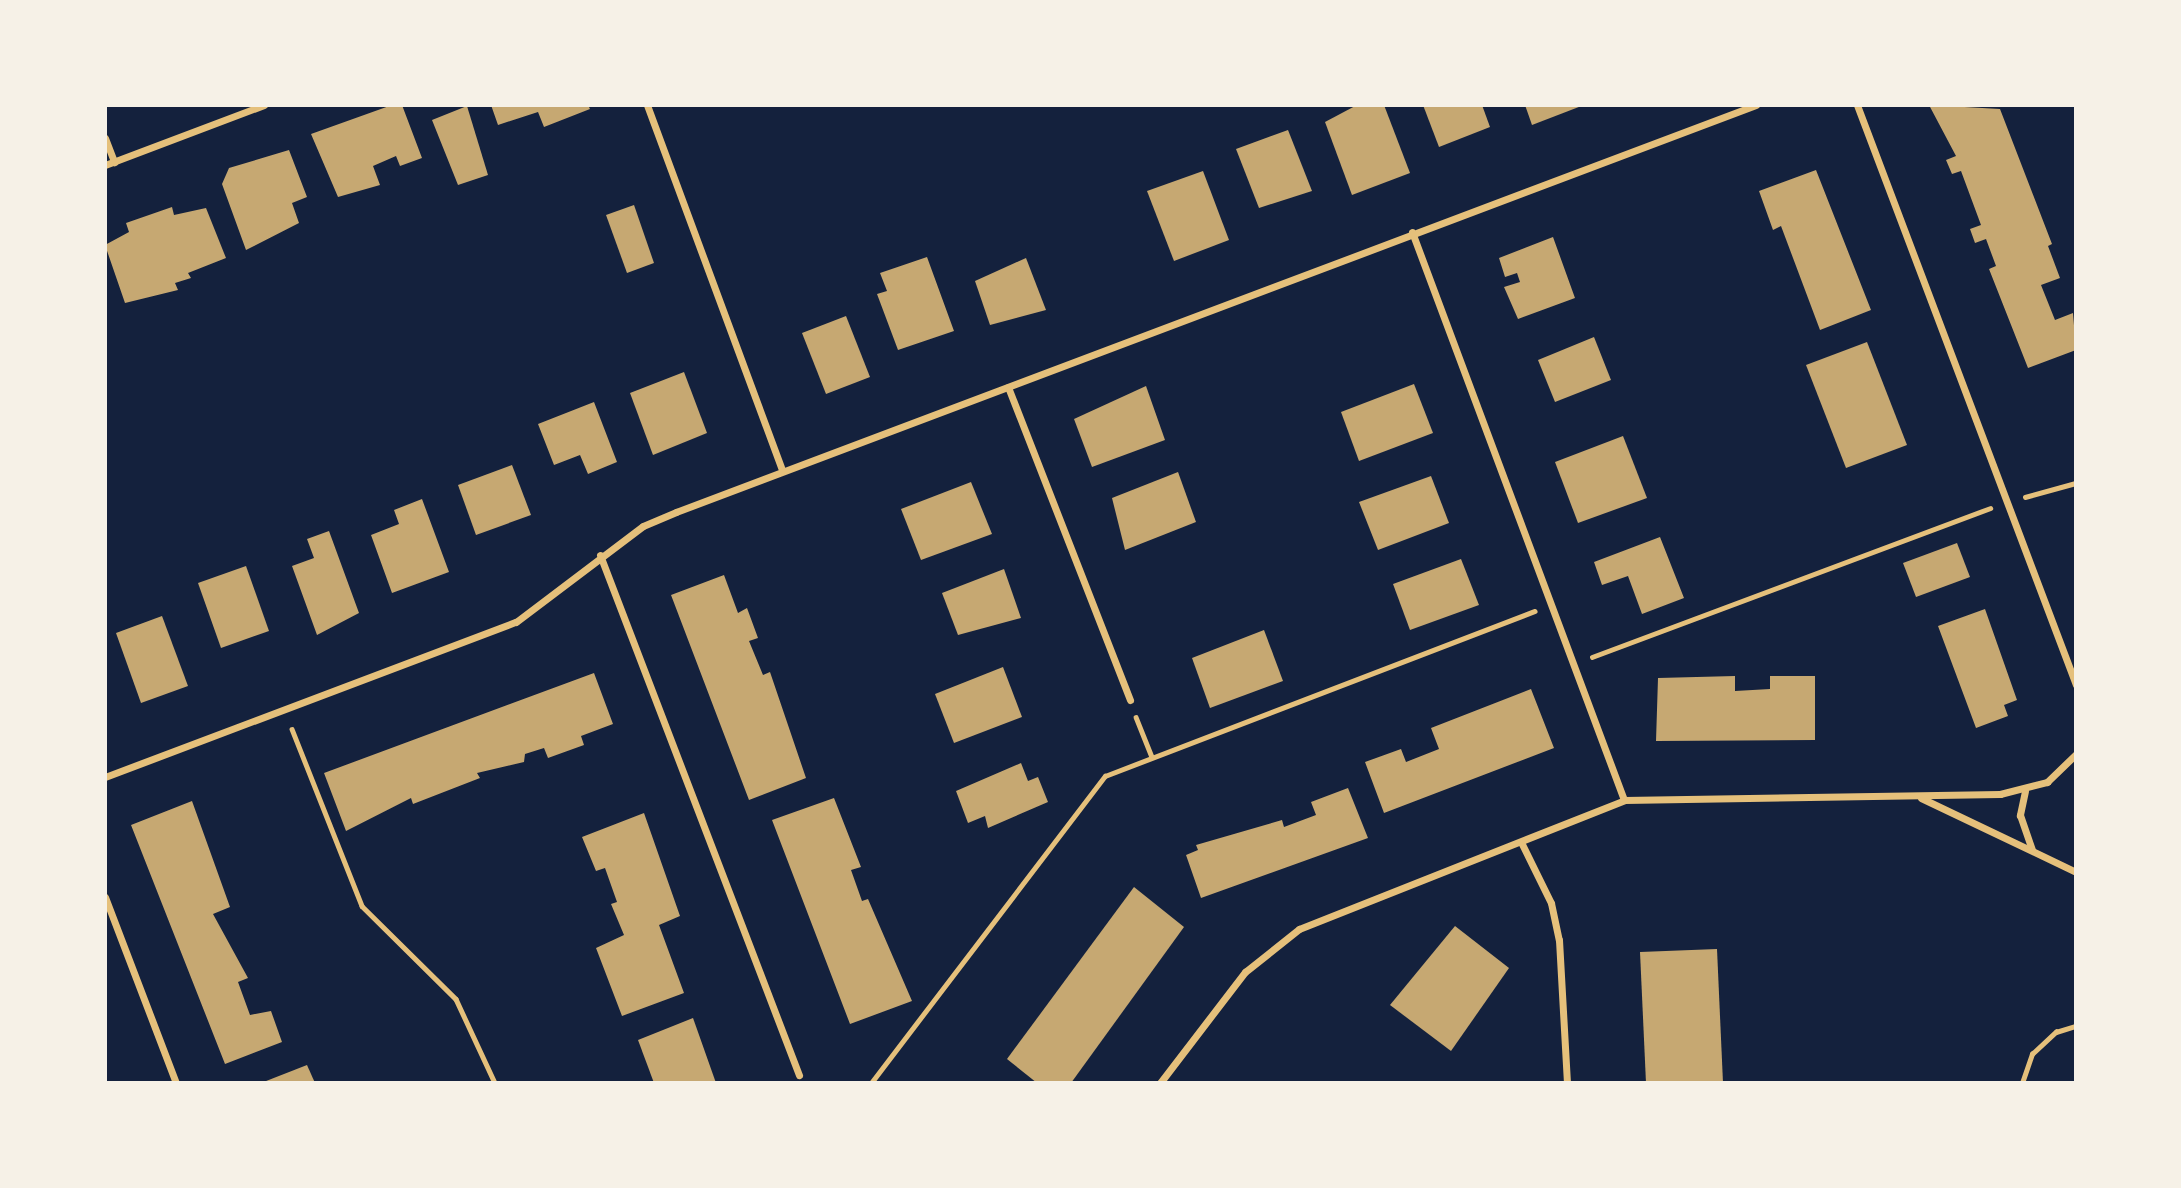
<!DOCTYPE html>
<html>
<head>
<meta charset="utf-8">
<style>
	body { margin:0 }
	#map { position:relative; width:2181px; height:1188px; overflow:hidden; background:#14213d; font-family:"Libre Baskerville",serif }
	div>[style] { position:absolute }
	.building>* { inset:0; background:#c6a872 }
	.path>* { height:4.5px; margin:-2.25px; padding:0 2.25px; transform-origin:2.25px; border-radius:2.25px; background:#e5c07b }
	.minor>* { height:7px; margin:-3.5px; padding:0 3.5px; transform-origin:3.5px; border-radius:3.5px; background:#e5c07b }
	span { translate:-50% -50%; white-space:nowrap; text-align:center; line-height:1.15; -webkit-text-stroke:5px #f6f1e7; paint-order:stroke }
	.frame { position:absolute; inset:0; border:107px solid #f6f1e7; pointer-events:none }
</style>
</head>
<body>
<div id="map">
	<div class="building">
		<i style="clip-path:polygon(392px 105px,402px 105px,422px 158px,400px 166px,396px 156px,373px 166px,380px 185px,338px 197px,311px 134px)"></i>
		<i style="clip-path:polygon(491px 105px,588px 105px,590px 109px,544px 127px,538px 112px,498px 125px)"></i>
		<i style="clip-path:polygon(1357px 105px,1384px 105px,1410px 173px,1352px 195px,1325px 122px)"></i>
		<i style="clip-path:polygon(1423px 105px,1482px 105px,1490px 127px,1439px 147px)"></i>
		<i style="clip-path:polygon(1525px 105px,1584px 105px,1532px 125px)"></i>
		<i style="clip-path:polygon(1929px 105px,2000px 109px,2052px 244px,2048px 246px,2060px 278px,2041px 285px,2055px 320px,2073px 313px,2076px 350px,2028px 368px,1989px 269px,1996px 266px,1986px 239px,1975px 243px,1970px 229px,1981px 225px,1961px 171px,1952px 174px,1946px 160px,1956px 156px)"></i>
		<i style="clip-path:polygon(467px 106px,488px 175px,458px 185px,432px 120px)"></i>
		<i style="clip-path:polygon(1288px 130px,1312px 191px,1259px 208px,1236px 149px)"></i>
		<i style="clip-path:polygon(289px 150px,307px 197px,292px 203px,299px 223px,246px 250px,222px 184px,229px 168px)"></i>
		<i style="clip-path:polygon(1816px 170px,1871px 310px,1820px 330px,1781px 226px,1773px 230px,1759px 191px)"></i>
		<i style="clip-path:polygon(1203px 171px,1229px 240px,1174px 261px,1147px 191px)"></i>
		<i style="clip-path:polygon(634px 205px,654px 263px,627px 273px,606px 215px)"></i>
		<i style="clip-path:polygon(172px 207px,174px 215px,206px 208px,226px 258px,188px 273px,191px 278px,175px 283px,178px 290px,125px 303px,105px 245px,129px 232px,126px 223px)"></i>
		<i style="clip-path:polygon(1553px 237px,1575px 298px,1518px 319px,1504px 287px,1520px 282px,1517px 273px,1505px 277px,1499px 258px)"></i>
		<i style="clip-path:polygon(927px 257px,954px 331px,898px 350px,877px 294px,887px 291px,880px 273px)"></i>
		<i style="clip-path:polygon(1026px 258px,1046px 310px,990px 325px,975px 281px)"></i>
		<i style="clip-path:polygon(846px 316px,870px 377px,826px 394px,802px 333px)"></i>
		<i style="clip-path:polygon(1594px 337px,1611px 380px,1555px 402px,1538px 360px)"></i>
		<i style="clip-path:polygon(1867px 342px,1907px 445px,1846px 468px,1806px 365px)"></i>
		<i style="clip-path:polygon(684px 372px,707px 433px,653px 455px,630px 393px)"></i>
		<i style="clip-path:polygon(1414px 384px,1433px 433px,1359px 461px,1341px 412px)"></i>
		<i style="clip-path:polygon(1146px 386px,1165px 440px,1092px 467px,1074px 419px)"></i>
		<i style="clip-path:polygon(594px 402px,617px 462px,588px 474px,580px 455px,554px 465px,538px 424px)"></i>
		<i style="clip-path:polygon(1623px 436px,1647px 498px,1578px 523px,1555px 462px)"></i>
		<i style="clip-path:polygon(512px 465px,531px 515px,476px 535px,458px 485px)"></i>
		<i style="clip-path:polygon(1178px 472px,1196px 522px,1125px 550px,1112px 498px)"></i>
		<i style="clip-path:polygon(1431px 476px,1449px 523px,1378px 550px,1359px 502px)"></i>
		<i style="clip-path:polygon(971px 482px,992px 534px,921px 560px,901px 509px)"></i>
		<i style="clip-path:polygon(422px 499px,449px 572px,392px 593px,371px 535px,399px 524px,394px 510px)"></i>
		<i style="clip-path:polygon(329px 531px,359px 613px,317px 635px,292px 566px,314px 558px,307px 539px)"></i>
		<i style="clip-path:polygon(1660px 537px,1684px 598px,1642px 614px,1628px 576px,1602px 585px,1594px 562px)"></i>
		<i style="clip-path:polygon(1957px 543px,1970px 577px,1916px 597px,1903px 563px)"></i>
		<i style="clip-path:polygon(1461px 559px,1479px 605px,1410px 630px,1393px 584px)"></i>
		<i style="clip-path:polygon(246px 566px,269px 631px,221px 648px,198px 583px)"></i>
		<i style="clip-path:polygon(1004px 569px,1021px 618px,958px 635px,942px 593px)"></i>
		<i style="clip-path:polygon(724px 575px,738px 613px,747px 608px,758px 638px,749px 641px,763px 675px,770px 672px,806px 778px,749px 800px,671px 595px)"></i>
		<i style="clip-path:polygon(1985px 609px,2017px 700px,2004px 705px,2008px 716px,1976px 728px,1938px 626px)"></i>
		<i style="clip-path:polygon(162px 616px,188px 686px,141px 703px,116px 633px)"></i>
		<i style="clip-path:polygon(1264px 630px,1283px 681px,1210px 708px,1192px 658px)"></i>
		<i style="clip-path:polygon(1003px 667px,1022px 717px,954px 743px,935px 694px)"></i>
		<i style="clip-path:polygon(594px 673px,613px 724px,581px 736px,584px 745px,548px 758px,544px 748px,525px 754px,524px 762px,477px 773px,480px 778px,413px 804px,411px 798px,346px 831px,324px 773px)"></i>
		<i style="clip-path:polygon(1735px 676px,1735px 691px,1770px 689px,1770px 676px,1815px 676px,1815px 740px,1656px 741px,1658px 678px)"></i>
		<i style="clip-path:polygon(1531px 689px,1554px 748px,1384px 813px,1365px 762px,1401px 749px,1406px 762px,1439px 749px,1431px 728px)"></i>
		<i style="clip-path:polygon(1021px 763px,1028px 781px,1038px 777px,1048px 802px,988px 828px,985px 816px,968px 823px,956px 791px)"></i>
		<i style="clip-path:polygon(1348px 788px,1368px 838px,1201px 898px,1186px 855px,1198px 850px,1196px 845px,1282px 820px,1284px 827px,1316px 815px,1311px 802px)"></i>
		<i style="clip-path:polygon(834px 798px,861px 867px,851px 870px,862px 901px,868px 899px,912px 1001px,850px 1024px,772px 820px)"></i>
		<i style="clip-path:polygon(192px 801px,230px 907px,213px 914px,248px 978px,238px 982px,250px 1015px,271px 1011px,282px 1042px,225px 1064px,131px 825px)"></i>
		<i style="clip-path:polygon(644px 813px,680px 916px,659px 925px,684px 993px,622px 1016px,596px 948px,624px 935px,611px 904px,617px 902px,605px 868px,596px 871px,582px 837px)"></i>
		<i style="clip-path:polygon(1134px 887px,1184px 927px,1071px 1083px,1037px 1083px,1007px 1059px)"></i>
		<i style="clip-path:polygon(1455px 926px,1509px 968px,1451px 1051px,1390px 1005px)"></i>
		<i style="clip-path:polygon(1717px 949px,1723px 1083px,1646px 1083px,1640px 952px)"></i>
		<i style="clip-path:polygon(693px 1018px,716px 1083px,654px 1083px,638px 1040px)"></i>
		<i style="clip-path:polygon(307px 1065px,315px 1083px,261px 1083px)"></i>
	</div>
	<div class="path">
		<i style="left:2025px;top:497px;width:53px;rotate:-15.4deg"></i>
		<i style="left:1592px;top:657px;width:425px;rotate:-20.5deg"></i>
		<i style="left:1136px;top:717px;width:43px;rotate:68.2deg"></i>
		<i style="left:292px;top:729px;width:190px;rotate:68.4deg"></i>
		<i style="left:362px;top:906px;width:132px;rotate:44.7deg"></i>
		<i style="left:456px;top:999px;width:93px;rotate:65.1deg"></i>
		<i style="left:871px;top:1083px;width:386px;rotate:-52.7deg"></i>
		<i style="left:1105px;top:776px;width:460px;rotate:-21deg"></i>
		<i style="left:2022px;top:1083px;width:31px;rotate:-71deg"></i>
		<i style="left:2032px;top:1054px;width:33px;rotate:-43deg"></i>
		<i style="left:2056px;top:1032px;width:21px;rotate:-17deg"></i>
	</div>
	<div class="minor">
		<i style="left:647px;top:105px;width:389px;rotate:69.7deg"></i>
		<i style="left:1857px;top:105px;width:620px;rotate:69.31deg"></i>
		<i style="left:105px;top:138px;width:26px;rotate:69deg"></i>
		<i style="left:105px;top:165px;width:170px;rotate:-20.7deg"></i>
		<i style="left:1412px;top:232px;width:606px;rotate:69.53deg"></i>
		<i style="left:1008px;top:387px;width:336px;rotate:68.7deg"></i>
		<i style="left:600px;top:555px;width:557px;rotate:69.06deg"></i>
		<i style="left:105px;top:777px;width:439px;rotate:-20.7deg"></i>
		<i style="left:516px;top:622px;width:159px;rotate:-37.1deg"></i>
		<i style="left:643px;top:526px;width:36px;rotate:-23deg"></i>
		<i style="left:676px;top:512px;width:1154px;rotate:-20.65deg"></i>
		<i style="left:2025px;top:791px;width:25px;rotate:102deg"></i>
		<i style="left:2020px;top:815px;width:37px;rotate:71deg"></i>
		<i style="left:1921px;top:798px;width:172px;rotate:25.5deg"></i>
		<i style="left:1521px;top:842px;width:68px;rotate:63.8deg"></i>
		<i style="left:1551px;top:903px;width:38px;rotate:78deg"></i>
		<i style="left:1559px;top:940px;width:143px;rotate:86.8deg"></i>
		<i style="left:105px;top:897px;width:199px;rotate:69.1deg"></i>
		<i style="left:1160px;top:1083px;width:140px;rotate:-52.6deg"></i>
		<i style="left:1245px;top:972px;width:69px;rotate:-38.5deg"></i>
		<i style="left:1299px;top:929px;width:350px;rotate:-21.6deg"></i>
		<i style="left:1624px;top:800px;width:376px;rotate:-0.9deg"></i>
		<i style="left:2000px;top:794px;width:49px;rotate:-14.3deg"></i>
		<i style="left:2047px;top:782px;width:40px;rotate:-44deg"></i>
	</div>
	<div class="frame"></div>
</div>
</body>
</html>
